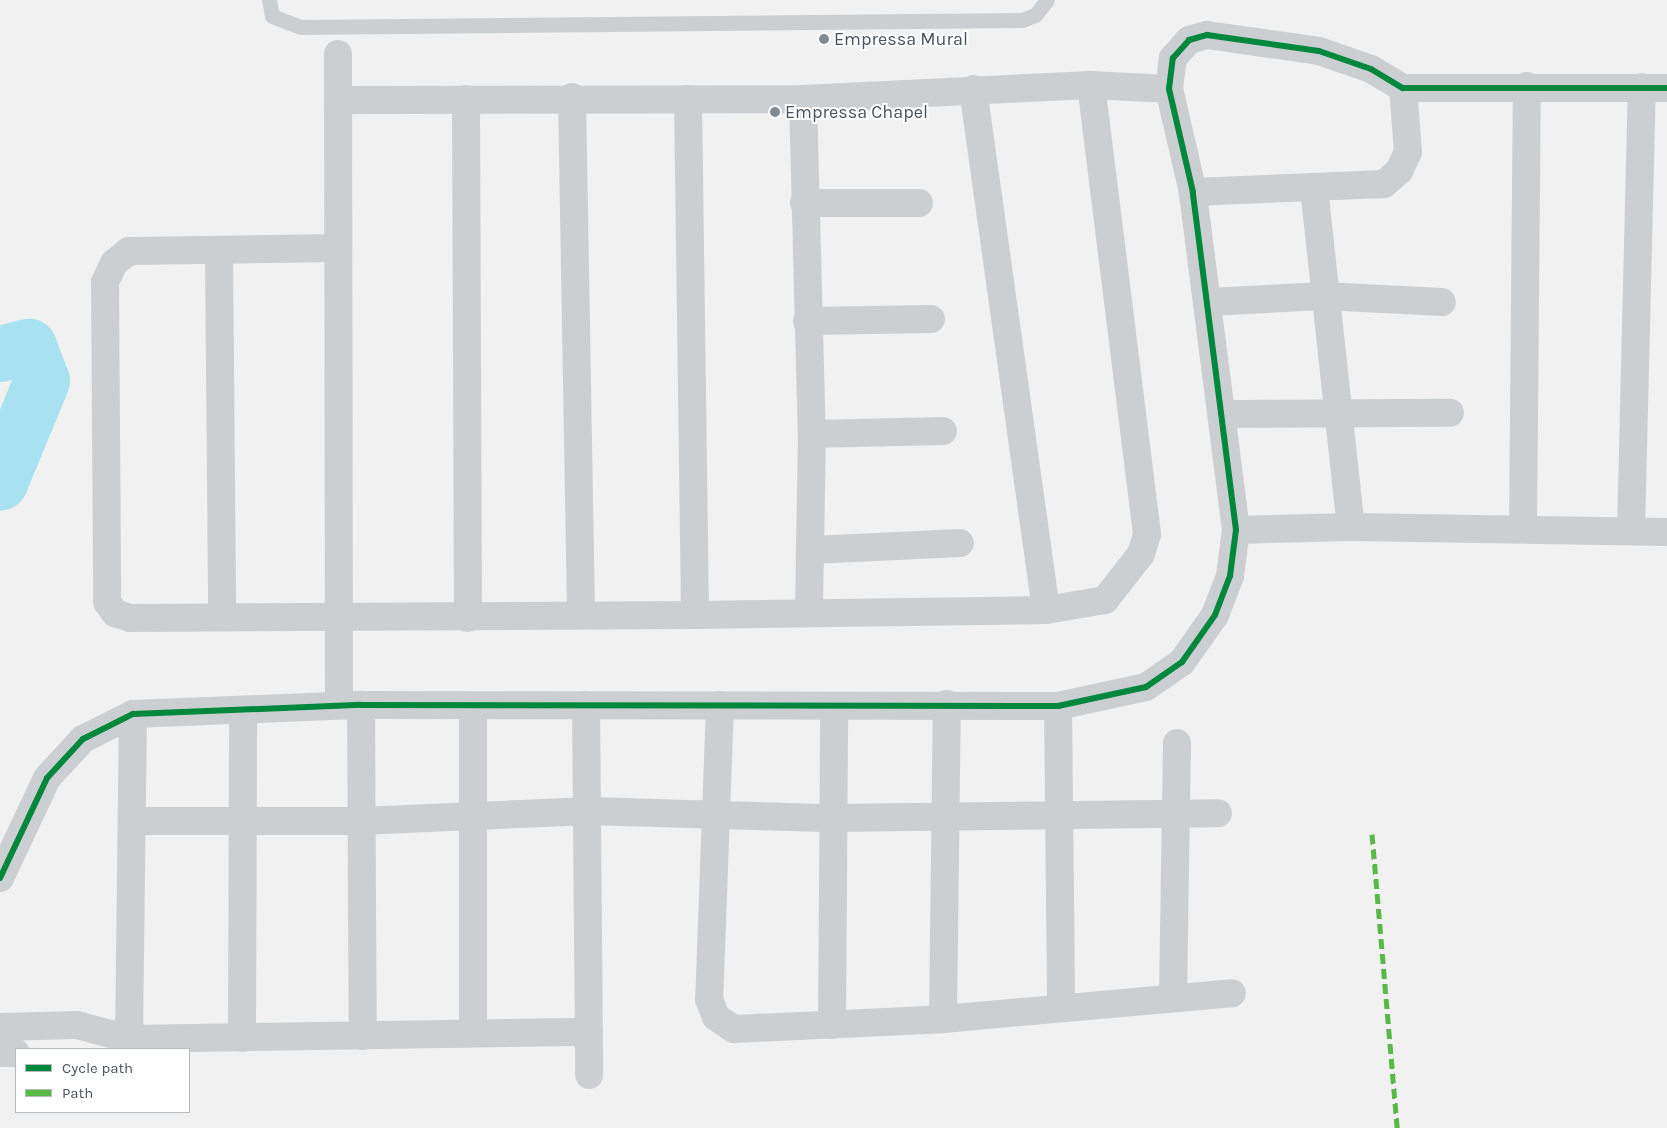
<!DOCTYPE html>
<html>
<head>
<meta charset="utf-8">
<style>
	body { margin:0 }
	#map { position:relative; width:1667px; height:1128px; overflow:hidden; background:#f1f1f1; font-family:Karla,sans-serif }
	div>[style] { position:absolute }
	.river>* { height:56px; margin:-28px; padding:0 28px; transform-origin:28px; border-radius:28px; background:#a8e2f0 }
	.service>* { height:15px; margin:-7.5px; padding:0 7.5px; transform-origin:7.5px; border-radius:7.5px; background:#cccfd2 }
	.minor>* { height:28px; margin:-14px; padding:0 14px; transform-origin:14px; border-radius:14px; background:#cccfd2 }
	.quiet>* { height:5px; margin-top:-2.5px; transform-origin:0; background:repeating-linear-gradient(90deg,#58b947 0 10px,transparent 0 15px) }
	.cycleway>* { height:6px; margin:-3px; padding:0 3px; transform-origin:3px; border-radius:3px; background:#00873e }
	.dots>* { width:14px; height:14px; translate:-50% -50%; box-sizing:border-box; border:2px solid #fff; border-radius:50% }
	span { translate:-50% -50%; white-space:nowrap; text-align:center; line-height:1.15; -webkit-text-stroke:4px #fff; paint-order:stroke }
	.poi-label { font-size:18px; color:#47535e }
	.left { translate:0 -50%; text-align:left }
	.legend { position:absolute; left:15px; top:1048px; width:175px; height:65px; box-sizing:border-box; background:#fff; border:1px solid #b5babf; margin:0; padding:6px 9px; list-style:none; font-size:15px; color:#47535e }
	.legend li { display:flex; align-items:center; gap:10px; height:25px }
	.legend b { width:25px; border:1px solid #b5babf }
</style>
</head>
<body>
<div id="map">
	<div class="river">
		<i style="left:0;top:354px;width:30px;rotate:-14deg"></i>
		<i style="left:29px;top:347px;width:36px;rotate:69deg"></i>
		<i style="left:42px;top:381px;width:110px;rotate:112.4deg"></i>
	</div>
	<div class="service">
		<i style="left:269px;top:0;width:16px;rotate:79deg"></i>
		<i style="left:272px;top:16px;width:30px;rotate:21deg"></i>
		<i style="left:300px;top:27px;width:722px;rotate:-0.56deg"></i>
		<i style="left:1022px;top:20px;width:14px;rotate:-21deg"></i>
		<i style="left:1035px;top:15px;width:19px;rotate:-51deg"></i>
	</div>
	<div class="minor">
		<i style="left:338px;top:54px;width:651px;rotate:89.91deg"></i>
		<i style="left:973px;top:89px;width:526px;rotate:82.02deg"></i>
		<i style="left:572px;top:97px;width:518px;rotate:89deg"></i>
		<i style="left:466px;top:99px;width:519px;rotate:89.78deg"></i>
		<i style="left:688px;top:99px;width:516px;rotate:89.22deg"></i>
		<i style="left:803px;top:99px;width:335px;rotate:88.5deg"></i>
		<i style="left:812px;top:434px;width:179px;rotate:91deg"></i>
		<i style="left:341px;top:100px;width:462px;rotate:-0.1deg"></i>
		<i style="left:803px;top:99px;width:288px;rotate:-2.8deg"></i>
		<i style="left:1091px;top:85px;width:78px;rotate:2.9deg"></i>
		<i style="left:1314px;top:188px;width:341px;rotate:83.8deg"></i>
		<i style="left:1193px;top:192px;width:191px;rotate:-2.4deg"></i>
		<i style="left:1384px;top:184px;width:20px;rotate:-41deg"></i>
		<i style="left:1399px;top:171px;width:21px;rotate:-65deg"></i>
		<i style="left:1408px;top:152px;width:64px;rotate:-94.5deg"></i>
		<i style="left:804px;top:203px;width:115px"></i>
		<i style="left:337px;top:248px;width:208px;rotate:179.2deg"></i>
		<i style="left:129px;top:251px;width:19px;rotate:141deg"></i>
		<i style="left:114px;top:263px;width:21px;rotate:115deg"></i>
		<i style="left:105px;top:282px;width:320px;rotate:89.6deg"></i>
		<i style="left:107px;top:602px;width:14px;rotate:54deg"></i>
		<i style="left:115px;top:613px;width:16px;rotate:18deg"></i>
		<i style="left:130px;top:618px;width:565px;rotate:-0.3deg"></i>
		<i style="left:695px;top:615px;width:351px;rotate:-0.8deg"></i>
		<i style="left:1046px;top:610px;width:60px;rotate:-9.6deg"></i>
		<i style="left:1105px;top:600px;width:58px;rotate:-52deg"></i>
		<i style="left:1141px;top:554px;width:21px;rotate:-73deg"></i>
		<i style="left:1147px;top:534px;width:452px;rotate:-97.1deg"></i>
		<i style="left:219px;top:251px;width:366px;rotate:89.5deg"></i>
		<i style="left:1209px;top:302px;width:114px;rotate:-3deg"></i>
		<i style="left:1323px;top:296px;width:119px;rotate:2.9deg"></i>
		<i style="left:807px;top:321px;width:124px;rotate:-0.9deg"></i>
		<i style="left:1224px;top:414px;width:226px;rotate:-0.3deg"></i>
		<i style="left:812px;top:434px;width:131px;rotate:-1.3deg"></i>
		<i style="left:1523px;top:529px;width:443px;rotate:-89.5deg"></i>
		<i style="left:1236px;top:530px;width:115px;rotate:-1.5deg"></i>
		<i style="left:1351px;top:527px;width:316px;rotate:0.9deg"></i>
		<i style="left:1631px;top:531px;width:444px;rotate:-88.6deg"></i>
		<i style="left:813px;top:550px;width:147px;rotate:-2.7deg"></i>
		<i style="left:361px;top:705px;width:331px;rotate:89.7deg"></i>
		<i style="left:586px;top:705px;width:370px;rotate:89.5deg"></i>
		<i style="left:720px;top:705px;width:294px;rotate:92.1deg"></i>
		<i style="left:709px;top:999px;width:19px;rotate:69deg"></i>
		<i style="left:716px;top:1017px;width:22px;rotate:34deg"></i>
		<i style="left:734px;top:1029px;width:209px;rotate:-2.7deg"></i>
		<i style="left:943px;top:1019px;width:290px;rotate:-5.1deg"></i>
		<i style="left:1058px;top:706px;width:300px;rotate:89.4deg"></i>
		<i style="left:132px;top:821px;width:228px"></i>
		<i style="left:360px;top:821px;width:229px;rotate:-2.5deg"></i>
		<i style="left:589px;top:811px;width:242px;rotate:1.7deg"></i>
		<i style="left:831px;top:818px;width:387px;rotate:-0.7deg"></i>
		<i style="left:0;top:878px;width:110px;rotate:-64.8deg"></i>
		<i style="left:47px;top:778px;width:53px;rotate:-47.3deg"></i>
		<i style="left:83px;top:739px;width:56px;rotate:-26.6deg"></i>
		<i style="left:133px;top:714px;width:228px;rotate:-2.3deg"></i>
		<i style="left:361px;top:705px;width:697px;rotate:0.08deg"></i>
		<i style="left:1058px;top:706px;width:90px;rotate:-12.2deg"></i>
		<i style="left:1146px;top:687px;width:44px;rotate:-34.8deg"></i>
		<i style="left:1182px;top:662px;width:57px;rotate:-54.9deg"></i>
		<i style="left:1215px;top:615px;width:42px;rotate:-69deg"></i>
		<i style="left:1230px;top:576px;width:46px;rotate:-82.6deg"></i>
		<i style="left:1236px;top:530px;width:341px;rotate:-97.3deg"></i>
		<i style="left:1193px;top:192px;width:106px;rotate:-103.1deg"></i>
		<i style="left:1169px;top:89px;width:31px;rotate:-83deg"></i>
		<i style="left:1173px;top:58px;width:24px;rotate:-48deg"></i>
		<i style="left:1189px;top:40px;width:19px;rotate:-16deg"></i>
		<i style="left:1207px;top:35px;width:113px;rotate:8.1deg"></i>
		<i style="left:1319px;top:51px;width:55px;rotate:19.1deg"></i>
		<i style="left:1371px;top:69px;width:37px;rotate:31deg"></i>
		<i style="left:1403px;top:88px;width:264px"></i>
		<i style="left:1173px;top:997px;width:254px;rotate:-89.1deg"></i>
		<i style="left:943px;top:1019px;width:315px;rotate:-89.3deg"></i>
		<i style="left:832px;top:1025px;width:319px;rotate:-89.6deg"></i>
		<i style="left:0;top:1027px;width:77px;rotate:-1.5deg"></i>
		<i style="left:77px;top:1025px;width:54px;rotate:15.1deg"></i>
		<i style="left:129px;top:1039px;width:460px;rotate:-0.9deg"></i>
		<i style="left:473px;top:1033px;width:324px;rotate:-90deg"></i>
		<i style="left:242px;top:1038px;width:326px;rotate:-89.8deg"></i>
		<i style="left:129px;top:1039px;width:325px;rotate:-89.3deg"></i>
		<i style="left:0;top:1053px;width:16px"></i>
	</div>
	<div class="quiet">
		<i style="left:1372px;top:834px;width:295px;rotate:85.1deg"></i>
	</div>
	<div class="cycleway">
		<i style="left:0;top:878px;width:110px;rotate:-64.8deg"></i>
		<i style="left:47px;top:778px;width:53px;rotate:-47.3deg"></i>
		<i style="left:83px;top:739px;width:56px;rotate:-26.6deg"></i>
		<i style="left:133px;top:714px;width:228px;rotate:-2.3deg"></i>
		<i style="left:361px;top:705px;width:697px;rotate:0.08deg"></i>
		<i style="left:1058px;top:706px;width:90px;rotate:-12.2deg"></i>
		<i style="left:1146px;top:687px;width:44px;rotate:-34.8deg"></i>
		<i style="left:1182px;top:662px;width:57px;rotate:-54.9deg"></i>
		<i style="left:1215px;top:615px;width:42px;rotate:-69deg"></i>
		<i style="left:1230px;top:576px;width:46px;rotate:-82.6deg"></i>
		<i style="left:1236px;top:530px;width:341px;rotate:-97.3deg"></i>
		<i style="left:1193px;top:192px;width:106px;rotate:-103.1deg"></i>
		<i style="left:1169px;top:89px;width:31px;rotate:-83deg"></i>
		<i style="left:1173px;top:58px;width:24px;rotate:-48deg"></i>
		<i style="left:1189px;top:40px;width:19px;rotate:-16deg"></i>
		<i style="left:1207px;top:35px;width:113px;rotate:8.1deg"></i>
		<i style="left:1319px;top:51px;width:55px;rotate:19.1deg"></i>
		<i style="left:1371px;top:69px;width:37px;rotate:31deg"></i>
		<i style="left:1403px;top:88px;width:264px"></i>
	</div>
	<div class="dots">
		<i style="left:824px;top:39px;background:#828a91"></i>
		<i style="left:775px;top:112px;background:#828a91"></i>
	</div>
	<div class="poi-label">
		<span class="left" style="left:834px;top:39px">Empressa Mural</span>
		<span class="left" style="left:785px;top:112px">Empressa Chapel</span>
	</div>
	<ul class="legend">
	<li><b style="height:6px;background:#00873e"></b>Cycle path</li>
	<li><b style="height:6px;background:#58b947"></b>Path</li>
	</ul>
</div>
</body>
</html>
